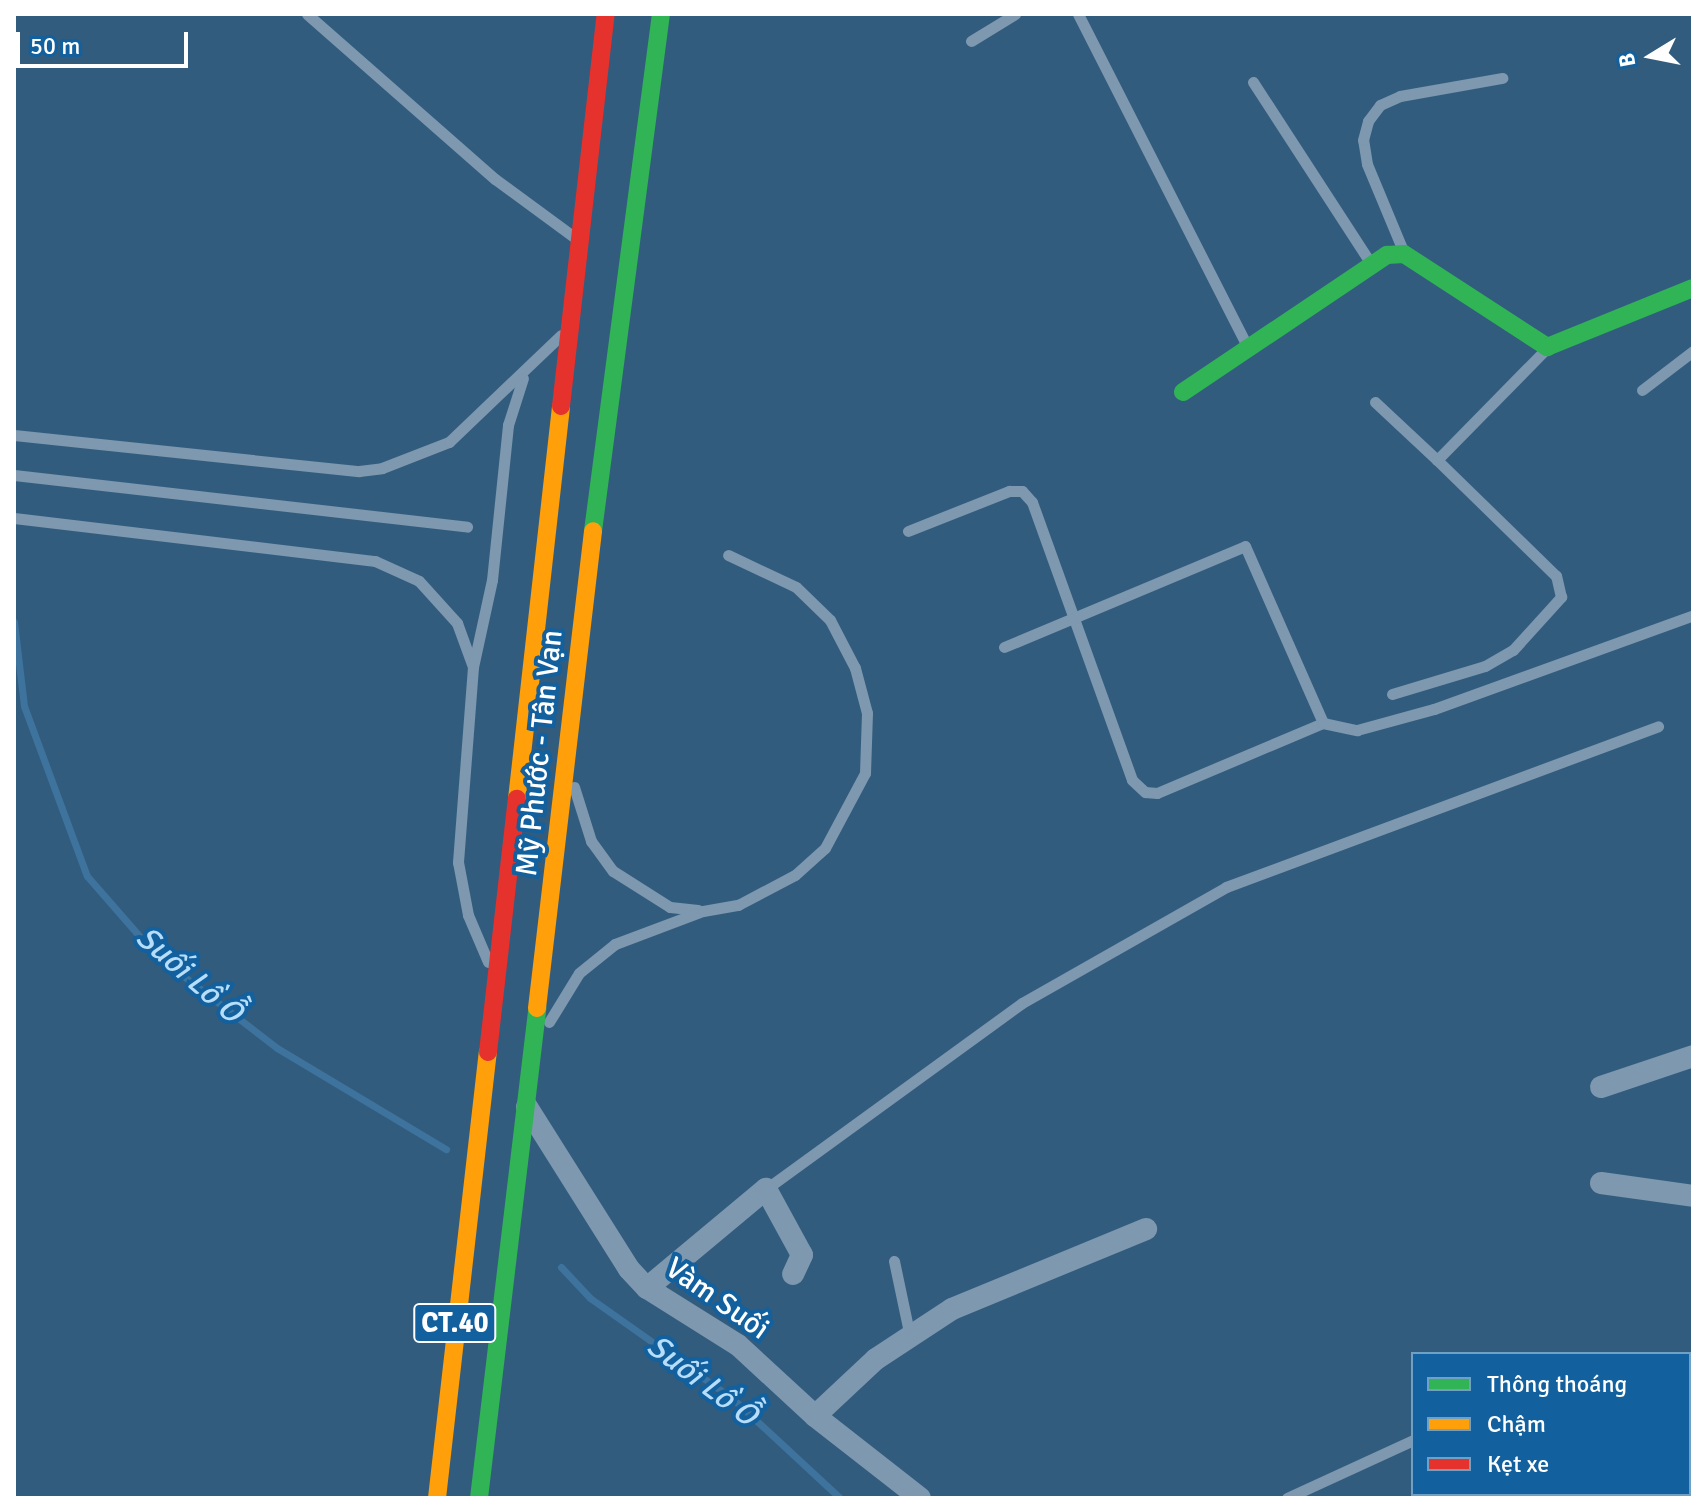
<!DOCTYPE html>
<html>
<head>
<meta charset="utf-8">
<style>
	body { margin:0 }
	#map { position:relative; width:1707px; height:1512px; overflow:hidden; background:#325c7e; font-family:Signika,sans-serif }
	div>[style] { position:absolute }
	.stream>* { height:7px; margin:-3.5px; padding:0 3.5px; transform-origin:3.5px; border-radius:3.5px; background:#3d739d }
	.lane>* { height:11px; margin:-5.5px; padding:0 5.5px; transform-origin:5.5px; border-radius:5.5px; background:#7d98af }
	.street>* { height:22px; margin:-11px; padding:0 11px; transform-origin:11px; border-radius:11px; background:#7d98af }
	.fast>* { height:18px; margin:-9px; padding:0 9px; transform-origin:9px; border-radius:9px; background:#30b455 }
	.slow>* { height:18px; margin:-9px; padding:0 9px; transform-origin:9px; border-radius:9px; background:#ff9f0a }
	.jam>* { height:18px; margin:-9px; padding:0 9px; transform-origin:9px; border-radius:9px; background:#e5322d }
	span { translate:-50% -50%; white-space:nowrap; text-align:center; line-height:1.15; -webkit-text-stroke:8px #12609e; paint-order:stroke }
	.shield-label span { padding:2px 6px; background:#12609e; border:2px solid; border-radius:6px; -webkit-text-stroke-width:0 }
	.shield-label { font-size:28px; color:#fff; font-weight:700 }
	.street-label { font-size:30px; color:#fff }
	.water-label { font-size:32px; color:#b6ddfa; font-style:italic }
	.frame { position:absolute; inset:0; border:16px solid #fff; pointer-events:none }
	.legend { position:absolute; left:1411px; top:1352px; width:280px; height:144px; box-sizing:border-box; background:#12609e; border:2px solid #71a0c5; margin:0; padding:10px 14px; list-style:none; font-size:24px; color:#fff }
	.legend li { display:flex; align-items:center; gap:16px; height:40px }
	.legend b { width:40px; border:2px solid #71a0c5 }
	.north { position:absolute; left:1611px; top:16px; width:80px; height:80px; -webkit-text-stroke:6px #12609e; paint-order:stroke; rotate:260deg; font-size:22px; font-weight:700; line-height:32px; text-align:center; color:#fff }
	.north::after { content:''; display:block; margin:auto; width:28px; height:36px; background:#fff; clip-path:polygon(50% 0,100% 100%,50% 72%,0 100%) }
	.scale { position:absolute; left:16px; top:32px; width:172px; height:36px; box-sizing:border-box; border:4px solid #fff; border-top:0; padding-left:10px; font-size:24px; line-height:28px; white-space:nowrap; color:#fff; -webkit-text-stroke:6px #12609e; paint-order:stroke }
</style>
</head>
<body>
<div id="map">
	<div class="stream">
		<i style="left:14px;top:622px;width:85px;rotate:83.2deg"></i>
		<i style="left:24px;top:706px;width:181px;rotate:69.7deg"></i>
		<i style="left:87px;top:876px;width:103px;rotate:48.9deg"></i>
		<i style="left:155px;top:954px;width:154px;rotate:37.6deg"></i>
		<i style="left:277px;top:1048px;width:197px;rotate:30.9deg"></i>
		<i style="left:561px;top:1267px;width:42px;rotate:46.9deg"></i>
		<i style="left:590px;top:1298px;width:174px;rotate:35.2deg"></i>
		<i style="left:732px;top:1398px;width:147px;rotate:42.8deg"></i>
	</div>
	<div class="lane">
		<i style="left:307px;top:14px;width:250px;rotate:41.3deg"></i>
		<i style="left:495px;top:179px;width:98px;rotate:36.3deg"></i>
		<i style="left:1078px;top:14px;width:372px;rotate:63deg"></i>
		<i style="left:971px;top:41px;width:52px;rotate:-31.5deg"></i>
		<i style="left:1253px;top:82px;width:215px;rotate:57deg"></i>
		<i style="left:1404px;top:253px;width:96px;rotate:-112.6deg"></i>
		<i style="left:1367px;top:164px;width:24px;rotate:-99deg"></i>
		<i style="left:1363px;top:140px;width:20px;rotate:-75deg"></i>
		<i style="left:1368px;top:121px;width:20px;rotate:-53deg"></i>
		<i style="left:1380px;top:105px;width:22px;rotate:-24deg"></i>
		<i style="left:1400px;top:96px;width:104px;rotate:-10deg"></i>
		<i style="left:1642px;top:390px;width:64px;rotate:-37.4deg"></i>
		<i style="left:1375px;top:402px;width:85px;rotate:43.1deg"></i>
		<i style="left:14px;top:435px;width:347px;rotate:6deg"></i>
		<i style="left:359px;top:471px;width:23px;rotate:-7deg"></i>
		<i style="left:382px;top:468px;width:72px;rotate:-21.2deg"></i>
		<i style="left:449px;top:442px;width:155px;rotate:-43.7deg"></i>
		<i style="left:14px;top:475px;width:456px;rotate:6.5deg"></i>
		<i style="left:14px;top:518px;width:364px;rotate:6.8deg"></i>
		<i style="left:375px;top:561px;width:48px;rotate:24.4deg"></i>
		<i style="left:419px;top:581px;width:57px;rotate:47.9deg"></i>
		<i style="left:457px;top:623px;width:47px;rotate:70deg"></i>
		<i style="left:473px;top:667px;width:196px;rotate:94.4deg"></i>
		<i style="left:458px;top:862px;width:54px;rotate:79.3deg"></i>
		<i style="left:468px;top:915px;width:51px;rotate:66.9deg"></i>
		<i style="left:908px;top:531px;width:109px;rotate:-21.6deg"></i>
		<i style="left:1009px;top:491px;width:13px"></i>
		<i style="left:1022px;top:491px;width:15px;rotate:48deg"></i>
		<i style="left:1032px;top:502px;width:295px;rotate:70.2deg"></i>
		<i style="left:1132px;top:780px;width:18px;rotate:43deg"></i>
		<i style="left:1145px;top:792px;width:12px;rotate:5deg"></i>
		<i style="left:1157px;top:793px;width:180px;rotate:-22.9deg"></i>
		<i style="left:1004px;top:647px;width:261px;rotate:-22.7deg"></i>
		<i style="left:1245px;top:546px;width:193px;rotate:66.2deg"></i>
		<i style="left:1323px;top:723px;width:35px;rotate:12deg"></i>
		<i style="left:1357px;top:730px;width:80px;rotate:-15.3deg"></i>
		<i style="left:1434px;top:709px;width:276px;rotate:-19.9deg"></i>
		<i style="left:473px;top:667px;width:89px;rotate:-77.7deg"></i>
		<i style="left:492px;top:580px;width:156px;rotate:-84.1deg"></i>
		<i style="left:508px;top:425px;width:49px;rotate:-72.3deg"></i>
		<i style="left:1392px;top:694px;width:97px;rotate:-16.8deg"></i>
		<i style="left:1485px;top:666px;width:32px;rotate:-30deg"></i>
		<i style="left:1513px;top:650px;width:72px;rotate:-47.8deg"></i>
		<i style="left:1561px;top:597px;width:22px;rotate:-103deg"></i>
		<i style="left:1556px;top:576px;width:166px;rotate:-135.7deg"></i>
		<i style="left:1437px;top:460px;width:157px;rotate:-45.5deg"></i>
		<i style="left:574px;top:787px;width:57px;rotate:72.5deg"></i>
		<i style="left:591px;top:841px;width:37px;rotate:54deg"></i>
		<i style="left:613px;top:871px;width:67px;rotate:32.3deg"></i>
		<i style="left:670px;top:907px;width:28px;rotate:6deg"></i>
		<i style="left:549px;top:1022px;width:57px;rotate:-58.5deg"></i>
		<i style="left:579px;top:973px;width:46px;rotate:-38.9deg"></i>
		<i style="left:615px;top:944px;width:94px;rotate:-20.6deg"></i>
		<i style="left:703px;top:911px;width:36px;rotate:-10deg"></i>
		<i style="left:738px;top:905px;width:64px;rotate:-27.8deg"></i>
		<i style="left:795px;top:875px;width:40px;rotate:-42deg"></i>
		<i style="left:825px;top:848px;width:85px;rotate:-61.9deg"></i>
		<i style="left:865px;top:773px;width:60px;rotate:-88.1deg"></i>
		<i style="left:867px;top:713px;width:47px;rotate:-104.9deg"></i>
		<i style="left:855px;top:668px;width:54px;rotate:-117.5deg"></i>
		<i style="left:830px;top:620px;width:47px;rotate:-135.9deg"></i>
		<i style="left:796px;top:587px;width:75px;rotate:-154.8deg"></i>
		<i style="left:766px;top:1189px;width:316px;rotate:-36deg"></i>
		<i style="left:1022px;top:1003px;width:235px;rotate:-29.6deg"></i>
		<i style="left:1226px;top:887px;width:461px;rotate:-20.4deg"></i>
		<i style="left:894px;top:1261px;width:78px;rotate:78.1deg"></i>
		<i style="left:1689px;top:1367px;width:4px;rotate:14deg"></i>
		<i style="left:1287px;top:1498px;width:139px;rotate:-24.7deg"></i>
	</div>
	<div class="street">
		<i style="left:1601px;top:1087px;width:97px;rotate:-18.6deg"></i>
		<i style="left:527px;top:1107px;width:191px;rotate:57.8deg"></i>
		<i style="left:629px;top:1269px;width:26px;rotate:47deg"></i>
		<i style="left:647px;top:1288px;width:107px;rotate:32.1deg"></i>
		<i style="left:738px;top:1345px;width:105px;rotate:42.7deg"></i>
		<i style="left:815px;top:1416px;width:133px;rotate:38deg"></i>
		<i style="left:1601px;top:1183px;width:93px;rotate:8deg"></i>
		<i style="left:647px;top:1288px;width:155px;rotate:-39.8deg"></i>
		<i style="left:766px;top:1189px;width:75px;rotate:61.4deg"></i>
		<i style="left:802px;top:1255px;width:21px;rotate:115deg"></i>
		<i style="left:815px;top:1416px;width:83px;rotate:-43.1deg"></i>
		<i style="left:876px;top:1359px;width:91px;rotate:-33.3deg"></i>
		<i style="left:952px;top:1309px;width:210px;rotate:-22.4deg"></i>
	</div>
	<div class="fast">
		<i style="left:1183px;top:392px;width:246px;rotate:-33.9deg"></i>
		<i style="left:1387px;top:255px;width:17px;rotate:-3deg"></i>
		<i style="left:1404px;top:254px;width:171px;rotate:33deg"></i>
		<i style="left:1547px;top:347px;width:157px;rotate:-22deg"></i>
		<i style="left:593px;top:531px;width:521px;rotate:-82.51deg"></i>
		<i style="left:479px;top:1498px;width:493px;rotate:-83.2deg"></i>
	</div>
	<div class="slow">
		<i style="left:517px;top:799px;width:395px;rotate:-83.6deg"></i>
		<i style="left:537px;top:1008px;width:480px;rotate:-83.3deg"></i>
		<i style="left:437px;top:1498px;width:449px;rotate:-83.5deg"></i>
	</div>
	<div class="jam">
		<i style="left:561px;top:406px;width:395px;rotate:-83.5deg"></i>
		<i style="left:488px;top:1052px;width:255px;rotate:-83.5deg"></i>
	</div>
	<div class="shield-label">
		<span style="left:455px;top:1323px">CT.40</span>
	</div>
	<div class="street-label">
		<span style="left:540px;top:753px;rotate:-84deg">Mỹ Phước - Tân Vạn</span>
		<span style="left:717px;top:1299px;rotate:35deg">Vàm Suối</span>
	</div>
	<div class="water-label">
		<span style="left:189px;top:975px;rotate:41deg">Suối Lồ Ồ</span>
		<span style="left:702px;top:1381px;rotate:37deg">Suối Lồ Ồ</span>
	</div>
	<div class="frame"></div>
	<ul class="legend">
	<li><b style="height:10px;background:#30b455"></b>Thông thoáng</li>
	<li><b style="height:10px;background:#ff9f0a"></b>Chậm</li>
	<li><b style="height:10px;background:#e5322d"></b>Kẹt xe</li>
	</ul>
	<div class="north">B</div>
	<div class="scale">50 m</div>
</div>
</body>
</html>
